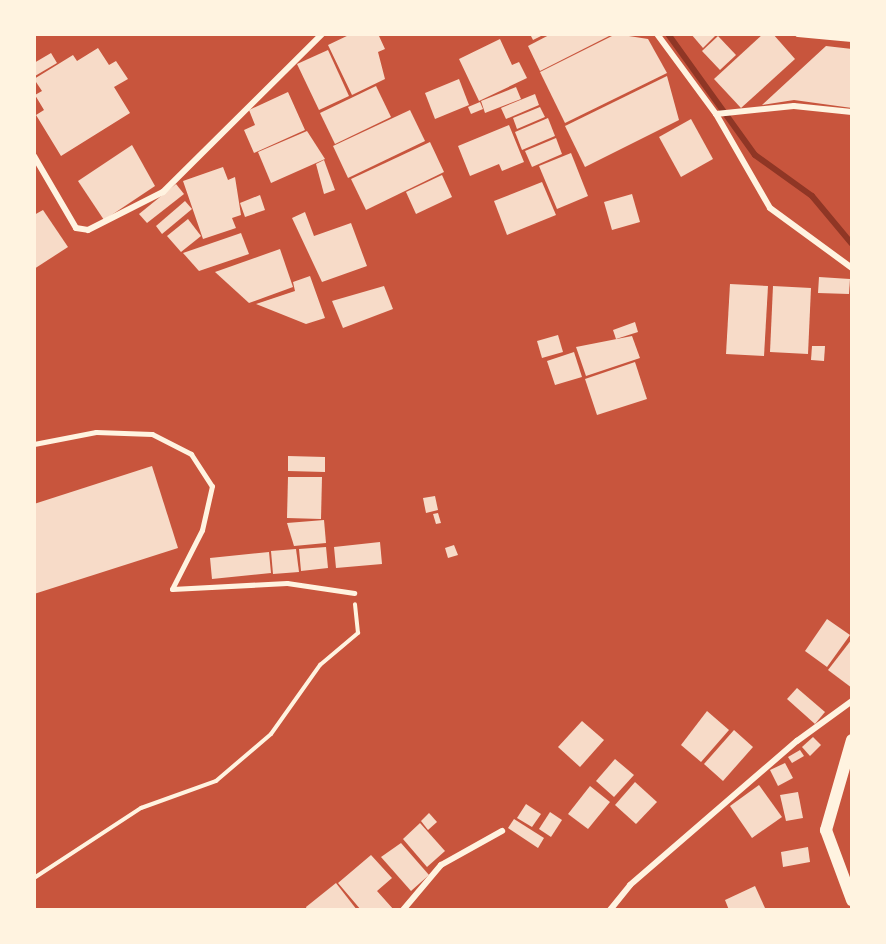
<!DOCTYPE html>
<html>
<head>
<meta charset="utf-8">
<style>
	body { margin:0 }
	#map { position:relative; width:886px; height:944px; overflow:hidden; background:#c8553d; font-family:"Open Sans",sans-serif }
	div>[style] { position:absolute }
	.stream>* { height:6px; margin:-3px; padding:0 3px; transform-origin:3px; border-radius:3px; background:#8f3625 }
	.building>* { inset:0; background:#f7dbc8 }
	.path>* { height:4px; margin:-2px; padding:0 2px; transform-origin:2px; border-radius:2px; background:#fff3e0 }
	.pedestrian>* { height:5px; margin:-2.5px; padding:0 2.5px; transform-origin:2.5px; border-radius:2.5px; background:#fff3e0 }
	.minor>* { height:6px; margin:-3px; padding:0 3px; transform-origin:3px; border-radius:3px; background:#fff3e0 }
	.secondary>* { height:12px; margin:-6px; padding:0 6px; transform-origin:6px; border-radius:6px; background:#fff3e0 }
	span { translate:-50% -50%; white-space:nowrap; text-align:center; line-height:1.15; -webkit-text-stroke:5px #fff3e0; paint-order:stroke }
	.frame { position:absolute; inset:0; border:36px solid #fff3e0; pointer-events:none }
</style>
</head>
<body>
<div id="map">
	<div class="stream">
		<i style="left:668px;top:34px;width:149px;rotate:54.3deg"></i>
		<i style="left:755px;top:155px;width:70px;rotate:35.7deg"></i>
		<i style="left:812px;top:196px;width:62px;rotate:50.2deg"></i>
	</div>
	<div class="building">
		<i style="clip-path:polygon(351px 34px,379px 36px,385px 49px,378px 52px,385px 79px,352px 95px,328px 45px)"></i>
		<i style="clip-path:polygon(530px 34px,545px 34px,533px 40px)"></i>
		<i style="clip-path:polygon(551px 34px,613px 34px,540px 71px,528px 46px)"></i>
		<i style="clip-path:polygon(616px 34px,648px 39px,667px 73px,565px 123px,540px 72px)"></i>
		<i style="clip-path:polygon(691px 34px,717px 34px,703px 48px)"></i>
		<i style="clip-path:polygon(763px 34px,773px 34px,795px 59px,741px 108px,714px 79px)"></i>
		<i style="clip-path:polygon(718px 36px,736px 55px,720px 70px,702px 51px)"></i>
		<i style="clip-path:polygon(500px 39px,512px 65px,519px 62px,527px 78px,479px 101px,459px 59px)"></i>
		<i style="clip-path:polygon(826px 46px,852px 49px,852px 108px,794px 100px,762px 105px)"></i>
		<i style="clip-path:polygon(98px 48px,109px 65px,116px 61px,128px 79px,114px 87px,130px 113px,61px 156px,36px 115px,44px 110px,35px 95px,42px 91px,34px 79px,73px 55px,77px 61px)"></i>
		<i style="clip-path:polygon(328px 50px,349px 96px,319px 110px,297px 64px)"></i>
		<i style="clip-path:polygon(51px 53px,57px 63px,35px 76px,34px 63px)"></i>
		<i style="clip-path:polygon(667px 76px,679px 120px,585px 167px,565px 126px)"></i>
		<i style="clip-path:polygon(459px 79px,469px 105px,435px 119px,425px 93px)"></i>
		<i style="clip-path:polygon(376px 86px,391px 117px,335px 144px,320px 113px)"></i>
		<i style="clip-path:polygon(516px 87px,521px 99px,485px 113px,481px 101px)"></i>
		<i style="clip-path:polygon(288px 92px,305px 130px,254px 153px,244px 130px,255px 125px,249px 110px)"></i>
		<i style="clip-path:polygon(535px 94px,539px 105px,506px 119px,501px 108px)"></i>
		<i style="clip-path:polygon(480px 102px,483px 109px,471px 114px,468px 107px)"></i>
		<i style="clip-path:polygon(540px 107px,545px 117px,517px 129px,513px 118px)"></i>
		<i style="clip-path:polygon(410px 110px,425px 141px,348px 178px,333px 146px)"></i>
		<i style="clip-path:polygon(548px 118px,555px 136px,522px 150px,515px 132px)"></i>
		<i style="clip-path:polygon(691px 119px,713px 159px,681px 177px,659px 137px)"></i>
		<i style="clip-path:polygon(509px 125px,524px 162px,502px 171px,499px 164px,470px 176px,458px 146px)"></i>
		<i style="clip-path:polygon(307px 131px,325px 159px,271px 183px,258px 152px)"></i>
		<i style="clip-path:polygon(556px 138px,562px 154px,532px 167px,525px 151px)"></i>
		<i style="clip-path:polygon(430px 142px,444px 172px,366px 210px,351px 179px)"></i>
		<i style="clip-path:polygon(132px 145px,155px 186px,104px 220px,78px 181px)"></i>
		<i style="clip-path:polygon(571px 153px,588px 196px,557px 209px,539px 166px)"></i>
		<i style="clip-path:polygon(324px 160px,335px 190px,324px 194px,316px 164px)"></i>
		<i style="clip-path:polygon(223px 167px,228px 180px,235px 177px,241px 215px,232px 218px,236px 228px,203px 239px,183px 181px)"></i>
		<i style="clip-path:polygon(442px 175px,452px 197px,416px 214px,406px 192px)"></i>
		<i style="clip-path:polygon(542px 182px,556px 215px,507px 235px,494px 201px)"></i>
		<i style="clip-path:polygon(176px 184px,184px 194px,147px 223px,139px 214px)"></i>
		<i style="clip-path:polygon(632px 194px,640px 222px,612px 230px,604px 202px)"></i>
		<i style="clip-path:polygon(260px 195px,265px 210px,245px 217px,240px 203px)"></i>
		<i style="clip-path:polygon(185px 201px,192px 209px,162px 234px,156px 226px)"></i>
		<i style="clip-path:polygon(43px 210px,68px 247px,34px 269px,34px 215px)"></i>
		<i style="clip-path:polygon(305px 212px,314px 236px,351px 223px,367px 266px,322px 282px,292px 218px)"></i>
		<i style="clip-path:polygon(188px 219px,201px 236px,181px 252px,167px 236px)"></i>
		<i style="clip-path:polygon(241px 233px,249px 254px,199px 271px,183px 253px)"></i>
		<i style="clip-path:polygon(280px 249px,293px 287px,249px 303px,215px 272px)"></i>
		<i style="clip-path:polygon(310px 276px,325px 318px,306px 324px,256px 304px,295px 291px,293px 282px)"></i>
		<i style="clip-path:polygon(819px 277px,850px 279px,849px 294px,818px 293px)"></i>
		<i style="clip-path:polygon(730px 284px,768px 286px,764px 356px,726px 354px)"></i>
		<i style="clip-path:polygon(384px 286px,393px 309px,343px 328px,332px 301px)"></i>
		<i style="clip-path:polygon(773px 286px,811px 288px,808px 354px,770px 352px)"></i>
		<i style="clip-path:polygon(635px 322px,638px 332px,616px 339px,613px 330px)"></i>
		<i style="clip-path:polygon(558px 335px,563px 352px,542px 358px,537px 341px)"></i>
		<i style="clip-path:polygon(632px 336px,640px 358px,586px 376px,576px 347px)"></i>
		<i style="clip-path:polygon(812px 346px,825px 346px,824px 361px,811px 360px)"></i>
		<i style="clip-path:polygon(574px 352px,582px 377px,555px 385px,547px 361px)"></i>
		<i style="clip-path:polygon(635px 362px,647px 399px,597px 415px,585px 379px)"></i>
		<i style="clip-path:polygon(288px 456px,325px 457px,325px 472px,288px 471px)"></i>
		<i style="clip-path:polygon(152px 466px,178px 548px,34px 594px,34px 504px)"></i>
		<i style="clip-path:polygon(288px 477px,322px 477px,321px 519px,287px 518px)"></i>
		<i style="clip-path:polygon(435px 496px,438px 510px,426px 513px,423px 498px)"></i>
		<i style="clip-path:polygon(438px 513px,441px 523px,436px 524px,433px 514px)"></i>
		<i style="clip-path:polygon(324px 520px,326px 543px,294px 546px,287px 523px)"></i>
		<i style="clip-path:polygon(380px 542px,382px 564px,336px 568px,334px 547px)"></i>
		<i style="clip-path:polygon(454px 545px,458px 555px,448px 558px,445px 548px)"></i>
		<i style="clip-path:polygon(326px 547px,328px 568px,301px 571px,299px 549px)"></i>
		<i style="clip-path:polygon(296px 549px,299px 572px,273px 574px,271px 551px)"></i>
		<i style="clip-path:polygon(269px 552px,271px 573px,212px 579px,210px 558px)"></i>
		<i style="clip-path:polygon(827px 619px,850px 635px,827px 667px,805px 651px)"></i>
		<i style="clip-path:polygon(852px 639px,852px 688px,828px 670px)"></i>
		<i style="clip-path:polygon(797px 688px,825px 712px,815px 724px,787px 699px)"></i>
		<i style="clip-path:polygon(707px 711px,729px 730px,701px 762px,681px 745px)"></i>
		<i style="clip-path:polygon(582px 721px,604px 740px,580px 767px,558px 747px)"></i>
		<i style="clip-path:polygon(734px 730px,753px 747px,723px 781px,704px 764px)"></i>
		<i style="clip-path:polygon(813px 737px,821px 745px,810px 756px,802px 747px)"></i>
		<i style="clip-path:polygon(800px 750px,804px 756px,792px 763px,788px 757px)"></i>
		<i style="clip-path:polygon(615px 759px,634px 775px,614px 797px,596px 781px)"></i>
		<i style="clip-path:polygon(785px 763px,793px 778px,778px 786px,770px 770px)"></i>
		<i style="clip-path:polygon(635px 782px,657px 802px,636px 824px,615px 805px)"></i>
		<i style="clip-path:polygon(759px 785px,782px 817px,752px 838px,730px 806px)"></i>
		<i style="clip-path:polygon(590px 786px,610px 802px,588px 829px,568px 814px)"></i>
		<i style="clip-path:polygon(798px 792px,803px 818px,786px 821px,780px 795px)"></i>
		<i style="clip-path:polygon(526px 804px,541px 814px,532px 827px,517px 818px)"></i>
		<i style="clip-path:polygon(550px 812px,562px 820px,551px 837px,539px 829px)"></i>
		<i style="clip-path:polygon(429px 813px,437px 822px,428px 830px,421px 821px)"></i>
		<i style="clip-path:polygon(514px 819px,544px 838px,538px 848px,508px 828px)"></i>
		<i style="clip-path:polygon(420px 823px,445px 851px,427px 867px,403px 839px)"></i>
		<i style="clip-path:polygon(401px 843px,429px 875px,411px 891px,381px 857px)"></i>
		<i style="clip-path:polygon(808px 847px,810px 862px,783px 867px,781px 852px)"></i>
		<i style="clip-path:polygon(371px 855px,392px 878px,377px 891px,394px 910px,361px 910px,338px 883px)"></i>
		<i style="clip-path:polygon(336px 883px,357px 910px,307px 910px,306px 907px)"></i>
		<i style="clip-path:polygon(755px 886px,765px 908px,729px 910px,725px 900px)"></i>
	</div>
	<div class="path">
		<i style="left:34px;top:878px;width:128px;rotate:-33.2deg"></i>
		<i style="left:141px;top:808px;width:80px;rotate:-19.8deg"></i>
		<i style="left:216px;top:781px;width:72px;rotate:-40.5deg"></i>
		<i style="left:271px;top:734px;width:85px;rotate:-54.6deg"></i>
		<i style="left:320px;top:665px;width:50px;rotate:-40.1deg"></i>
		<i style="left:358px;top:633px;width:29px;rotate:-96deg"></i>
	</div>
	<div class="pedestrian">
		<i style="left:34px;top:444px;width:63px;rotate:-11deg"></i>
		<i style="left:96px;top:432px;width:56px;rotate:2deg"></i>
		<i style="left:152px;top:434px;width:44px;rotate:27.1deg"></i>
		<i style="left:191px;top:454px;width:38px;rotate:57deg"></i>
		<i style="left:212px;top:486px;width:45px;rotate:102.8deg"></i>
		<i style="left:202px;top:530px;width:66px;rotate:117deg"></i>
		<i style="left:172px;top:589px;width:115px;rotate:-3deg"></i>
		<i style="left:287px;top:583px;width:68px;rotate:8.5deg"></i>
	</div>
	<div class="minor">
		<i style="left:657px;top:34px;width:99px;rotate:53.6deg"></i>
		<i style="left:716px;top:114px;width:108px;rotate:60.1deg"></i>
		<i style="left:770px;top:208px;width:102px;rotate:36.2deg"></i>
		<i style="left:798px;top:34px;width:54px;rotate:5.3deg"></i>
		<i style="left:716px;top:114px;width:78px;rotate:-5.9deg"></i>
		<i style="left:794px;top:106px;width:58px;rotate:5.9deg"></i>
		<i style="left:34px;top:156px;width:83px;rotate:59.7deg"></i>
		<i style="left:76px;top:228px;width:12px;rotate:9deg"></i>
		<i style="left:88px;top:230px;width:84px;rotate:-26.9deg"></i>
		<i style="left:163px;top:192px;width:224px;rotate:-44.8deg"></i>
		<i style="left:403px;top:910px;width:59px;rotate:-49.8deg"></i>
		<i style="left:441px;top:865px;width:70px;rotate:-29.1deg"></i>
		<i style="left:610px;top:910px;width:32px;rotate:-51deg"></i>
		<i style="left:630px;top:885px;width:221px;rotate:-40.8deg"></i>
		<i style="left:797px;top:741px;width:68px;rotate:-36deg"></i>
	</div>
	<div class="secondary">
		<i style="left:852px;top:740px;width:94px;rotate:106.1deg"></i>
		<i style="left:826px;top:830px;width:75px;rotate:69.6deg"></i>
	</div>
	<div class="frame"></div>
</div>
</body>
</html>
